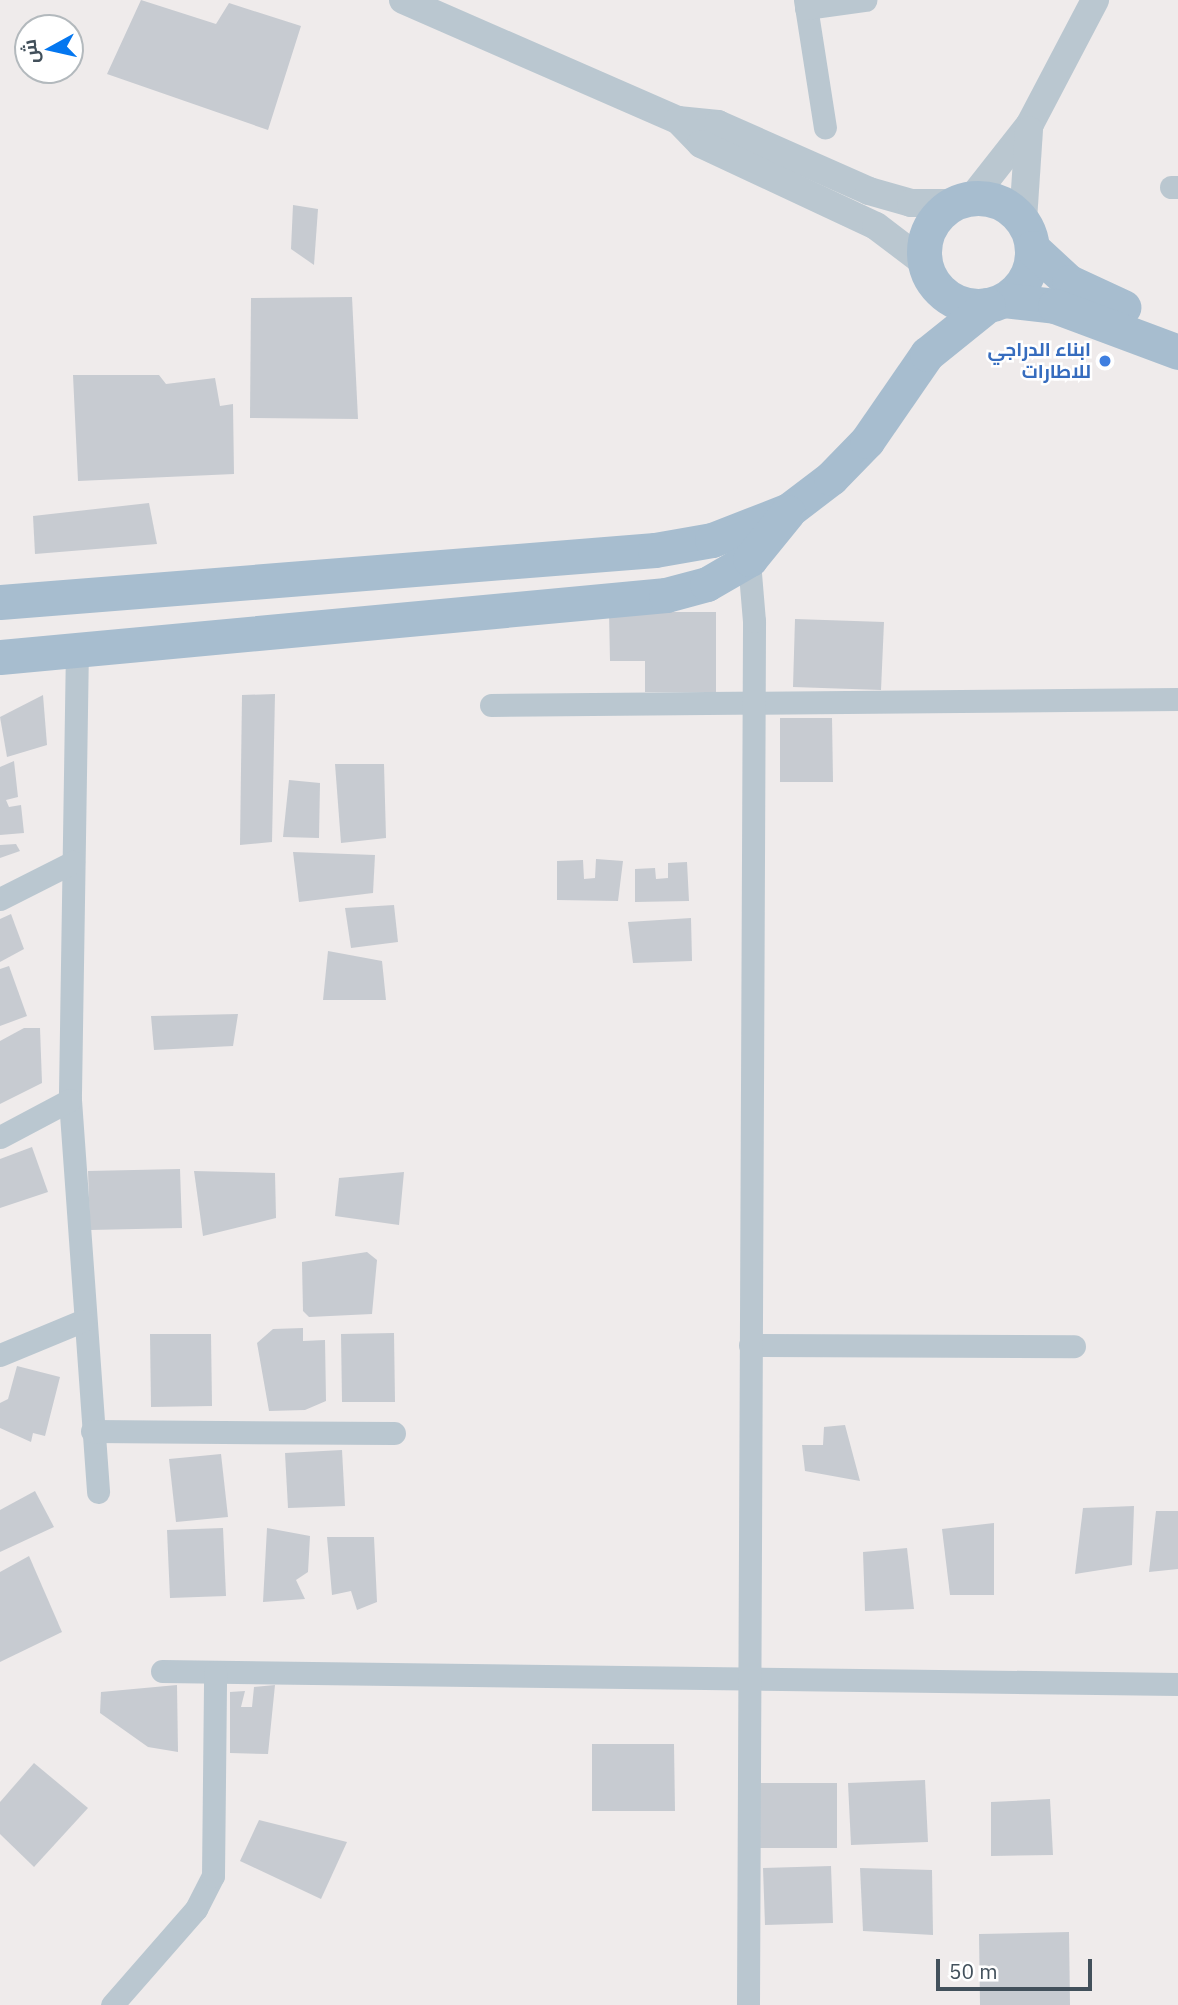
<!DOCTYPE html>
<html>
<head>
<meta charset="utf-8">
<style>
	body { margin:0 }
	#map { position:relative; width:1178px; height:2005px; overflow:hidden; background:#efebeb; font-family:"IBM Plex Sans",Cairo,sans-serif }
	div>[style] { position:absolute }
	.building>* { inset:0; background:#c7cbd1 }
	.minor>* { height:23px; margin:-11.5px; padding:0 11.5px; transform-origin:11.5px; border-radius:11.5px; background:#bac7d0 }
	.tertiary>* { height:28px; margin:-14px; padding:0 14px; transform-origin:14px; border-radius:14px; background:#bac7d0 }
	.primary>* { height:35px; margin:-17.5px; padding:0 17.5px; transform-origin:17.5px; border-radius:17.5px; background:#a7bdcf }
	.primary>.ring { margin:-17.5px; padding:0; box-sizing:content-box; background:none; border:35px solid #a7bdcf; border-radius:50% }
	.dots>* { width:19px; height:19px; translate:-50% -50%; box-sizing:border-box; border:4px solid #fff; border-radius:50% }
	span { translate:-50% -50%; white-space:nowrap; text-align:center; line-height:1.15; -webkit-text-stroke:5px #fff; paint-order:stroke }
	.shop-label { font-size:19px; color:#366cbe; font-weight:700 }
	.right { translate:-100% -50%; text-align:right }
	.north { position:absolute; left:14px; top:14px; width:70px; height:70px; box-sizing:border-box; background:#fff; border:2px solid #b3b9bd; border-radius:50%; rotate:262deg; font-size:19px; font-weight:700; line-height:28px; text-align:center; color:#42505b }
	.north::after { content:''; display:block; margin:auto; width:24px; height:32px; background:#0477f0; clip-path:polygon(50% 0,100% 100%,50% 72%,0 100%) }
	.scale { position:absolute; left:936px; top:1959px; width:156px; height:32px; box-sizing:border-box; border:4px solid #42505b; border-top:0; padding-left:9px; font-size:21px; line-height:24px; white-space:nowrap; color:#42505b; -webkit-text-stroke:5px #fff; paint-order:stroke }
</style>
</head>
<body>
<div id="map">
	<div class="building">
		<i style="clip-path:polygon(141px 0,216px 24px,229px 3px,301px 26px,268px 130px,107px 74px)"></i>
		<i style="clip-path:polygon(70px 43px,82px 45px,80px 64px,70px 63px)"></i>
		<i style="clip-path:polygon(293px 205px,318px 209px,314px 265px,291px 249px)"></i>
		<i style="clip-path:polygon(352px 297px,358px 419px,250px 418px,251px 298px)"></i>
		<i style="clip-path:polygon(73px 375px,159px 375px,166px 384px,215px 378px,220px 406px,233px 404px,234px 474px,78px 481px)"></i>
		<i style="clip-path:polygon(149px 503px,157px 544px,35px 554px,33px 516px)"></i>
		<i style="clip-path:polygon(609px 612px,716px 612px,716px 692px,645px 692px,645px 661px,610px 661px)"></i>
		<i style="clip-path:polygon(795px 619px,884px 622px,881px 690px,793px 687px)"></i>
		<i style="clip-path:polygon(275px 694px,272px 842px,240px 845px,242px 695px)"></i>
		<i style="clip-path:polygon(43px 695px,47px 745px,7px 757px,0 717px)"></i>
		<i style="clip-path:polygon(780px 718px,832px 718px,833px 782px,780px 782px)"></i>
		<i style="clip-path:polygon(14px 761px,18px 797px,6px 800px,9px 807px,21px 805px,24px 833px,0 835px,0 767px)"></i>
		<i style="clip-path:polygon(335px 764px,384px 764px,386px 838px,341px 843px)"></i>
		<i style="clip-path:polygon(289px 780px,320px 783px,319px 838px,283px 837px)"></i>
		<i style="clip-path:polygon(16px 844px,20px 851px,0 858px,0 845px)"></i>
		<i style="clip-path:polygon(293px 852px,375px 855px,373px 893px,299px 902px)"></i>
		<i style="clip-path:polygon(596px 859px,623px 861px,618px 901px,557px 900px,557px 861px,583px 860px,584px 879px,595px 878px)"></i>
		<i style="clip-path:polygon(687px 862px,689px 901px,635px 902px,635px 869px,655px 868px,656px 879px,668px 878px,668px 863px)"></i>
		<i style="clip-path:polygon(394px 905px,398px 942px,351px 948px,345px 908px)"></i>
		<i style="clip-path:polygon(11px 914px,24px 949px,0 962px,0 919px)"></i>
		<i style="clip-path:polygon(691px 918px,692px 961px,633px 963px,628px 922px)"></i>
		<i style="clip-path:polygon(328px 951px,382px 961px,386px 1000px,323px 1000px)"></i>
		<i style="clip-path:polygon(9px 966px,27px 1016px,0 1026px,0 969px)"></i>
		<i style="clip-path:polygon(238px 1014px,233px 1046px,154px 1050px,151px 1016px)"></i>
		<i style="clip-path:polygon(24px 1028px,40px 1028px,42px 1083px,0 1104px,0 1041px)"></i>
		<i style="clip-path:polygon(32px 1147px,48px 1192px,0 1208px,0 1159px)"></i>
		<i style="clip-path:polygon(180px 1169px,182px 1228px,90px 1230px,88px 1171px)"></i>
		<i style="clip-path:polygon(194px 1171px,275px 1173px,276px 1218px,203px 1236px)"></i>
		<i style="clip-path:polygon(404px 1172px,399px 1225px,335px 1216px,339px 1178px)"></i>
		<i style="clip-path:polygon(367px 1252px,377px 1260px,372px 1314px,309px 1317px,303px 1311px,302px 1262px)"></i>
		<i style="clip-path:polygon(303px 1328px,303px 1341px,325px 1340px,326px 1401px,305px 1410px,269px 1411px,257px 1343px,273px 1329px)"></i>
		<i style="clip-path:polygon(394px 1333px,395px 1402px,342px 1402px,341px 1334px)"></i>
		<i style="clip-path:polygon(150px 1334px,211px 1334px,212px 1406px,151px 1407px)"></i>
		<i style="clip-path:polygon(17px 1366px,60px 1377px,45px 1436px,33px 1433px,31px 1442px,0 1428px,0 1403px,8px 1399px)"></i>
		<i style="clip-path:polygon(845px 1425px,860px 1481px,805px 1471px,802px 1445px,823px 1445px,824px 1427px)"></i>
		<i style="clip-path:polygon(342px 1450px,345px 1506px,288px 1508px,285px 1453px)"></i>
		<i style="clip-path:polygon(221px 1454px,228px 1517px,176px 1522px,169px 1459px)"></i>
		<i style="clip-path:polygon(35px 1491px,54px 1527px,0 1552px,0 1510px)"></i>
		<i style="clip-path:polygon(1134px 1506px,1132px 1565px,1075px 1574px,1083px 1508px)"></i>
		<i style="clip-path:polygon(1156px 1511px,1178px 1511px,1178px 1569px,1149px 1572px)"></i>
		<i style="clip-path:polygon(994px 1523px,994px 1595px,950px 1595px,942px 1529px)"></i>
		<i style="clip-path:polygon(223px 1528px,226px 1596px,170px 1598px,167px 1530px)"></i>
		<i style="clip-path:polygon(267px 1528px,310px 1536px,308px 1572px,296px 1580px,305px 1599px,263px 1602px)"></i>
		<i style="clip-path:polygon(327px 1537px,374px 1537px,377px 1602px,357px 1610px,351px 1591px,332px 1595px)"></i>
		<i style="clip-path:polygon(907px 1548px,914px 1609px,865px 1611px,863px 1552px)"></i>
		<i style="clip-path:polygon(29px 1556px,62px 1632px,0 1662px,0 1572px)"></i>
		<i style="clip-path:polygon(177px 1685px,178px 1752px,148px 1747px,100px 1713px,101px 1692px)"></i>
		<i style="clip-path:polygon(275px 1685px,268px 1754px,230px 1753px,230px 1692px,245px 1691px,241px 1707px,252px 1707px,254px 1687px)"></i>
		<i style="clip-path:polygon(592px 1744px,674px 1744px,675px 1811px,592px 1811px)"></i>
		<i style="clip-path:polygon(34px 1763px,88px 1808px,34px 1867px,0 1834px,0 1802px)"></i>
		<i style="clip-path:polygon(925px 1780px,928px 1842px,851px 1845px,848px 1783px)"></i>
		<i style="clip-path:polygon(760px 1783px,837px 1783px,837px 1848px,760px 1848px)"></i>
		<i style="clip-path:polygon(1050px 1799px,1053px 1855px,991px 1856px,991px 1802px)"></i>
		<i style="clip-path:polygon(259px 1820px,347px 1842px,321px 1899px,240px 1861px)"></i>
		<i style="clip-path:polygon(831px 1866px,833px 1923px,765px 1925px,763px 1868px)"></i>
		<i style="clip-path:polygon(860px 1868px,932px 1870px,933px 1935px,863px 1931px)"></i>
		<i style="clip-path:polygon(1069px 1932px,1070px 2005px,980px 2005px,979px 1934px)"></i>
	</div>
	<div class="minor">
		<i style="left:805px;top:0;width:129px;rotate:81.1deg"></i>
		<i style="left:806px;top:8px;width:60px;rotate:-7.7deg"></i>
		<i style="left:1171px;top:187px;width:7px"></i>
		<i style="left:77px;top:647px;width:453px;rotate:90.9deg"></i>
		<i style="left:70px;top:1100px;width:393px;rotate:85.9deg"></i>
		<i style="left:491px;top:705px;width:687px;rotate:-0.5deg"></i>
		<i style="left:0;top:899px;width:82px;rotate:-26.9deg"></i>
		<i style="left:0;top:1137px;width:79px;rotate:-27.9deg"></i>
		<i style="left:750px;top:1345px;width:324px;rotate:0.2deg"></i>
		<i style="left:0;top:1355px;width:89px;rotate:-22.5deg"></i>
		<i style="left:92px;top:1431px;width:302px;rotate:0.4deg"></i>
		<i style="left:162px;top:1671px;width:1016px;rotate:0.73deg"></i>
		<i style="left:112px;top:2005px;width:128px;rotate:-48.8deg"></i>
		<i style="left:196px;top:1909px;width:37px;rotate:-63deg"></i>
		<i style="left:213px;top:1876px;width:204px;rotate:-89.4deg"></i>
		<i style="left:748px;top:2005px;width:1384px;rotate:-89.75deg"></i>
		<i style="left:754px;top:621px;width:72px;rotate:-94.8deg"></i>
	</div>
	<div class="tertiary">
		<i style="left:403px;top:0;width:300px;rotate:23.6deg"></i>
		<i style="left:678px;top:120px;width:40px;rotate:5.7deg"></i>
		<i style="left:718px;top:124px;width:165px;rotate:23.9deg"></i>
		<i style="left:869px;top:191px;width:44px;rotate:15.9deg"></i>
		<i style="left:911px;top:203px;width:44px"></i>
		<i style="left:678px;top:120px;width:33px;rotate:46deg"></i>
		<i style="left:701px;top:144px;width:193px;rotate:25.1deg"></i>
		<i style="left:876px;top:226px;width:63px;rotate:37.2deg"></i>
		<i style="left:972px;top:198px;width:94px;rotate:-51.9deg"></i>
		<i style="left:1030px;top:124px;width:140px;rotate:-62.3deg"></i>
		<i style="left:1023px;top:220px;width:90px;rotate:-86.2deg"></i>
	</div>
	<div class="primary">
		<i class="ring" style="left:924px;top:198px;width:73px;height:73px"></i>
		<i style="left:1032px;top:248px;width:50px;rotate:42.6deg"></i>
		<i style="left:1069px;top:282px;width:60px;rotate:24.8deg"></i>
		<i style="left:1004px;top:300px;width:51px;rotate:6.7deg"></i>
		<i style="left:1055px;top:306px;width:131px;rotate:20.5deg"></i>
		<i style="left:0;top:602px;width:657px;rotate:-4.54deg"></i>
		<i style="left:655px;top:550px;width:58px;rotate:-10deg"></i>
		<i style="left:712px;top:540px;width:83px;rotate:-21.3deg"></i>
		<i style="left:789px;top:510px;width:53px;rotate:-37.3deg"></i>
		<i style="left:831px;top:478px;width:52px;rotate:-45.8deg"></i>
		<i style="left:867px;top:441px;width:106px;rotate:-55.4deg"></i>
		<i style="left:927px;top:354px;width:78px;rotate:-38.8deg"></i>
		<i style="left:0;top:657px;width:669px;rotate:-5.32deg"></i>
		<i style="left:666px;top:595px;width:42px;rotate:-15deg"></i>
		<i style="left:707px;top:584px;width:50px;rotate:-30.2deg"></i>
		<i style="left:750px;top:559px;width:60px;rotate:-51deg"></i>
	</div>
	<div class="dots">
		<i style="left:1105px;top:361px;background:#3f7fe0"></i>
	</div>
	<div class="shop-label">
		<span class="right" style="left:1091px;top:361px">ابناء الدراجي<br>للاطارات</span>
	</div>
	<div class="north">ش</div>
	<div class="scale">50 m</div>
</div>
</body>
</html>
